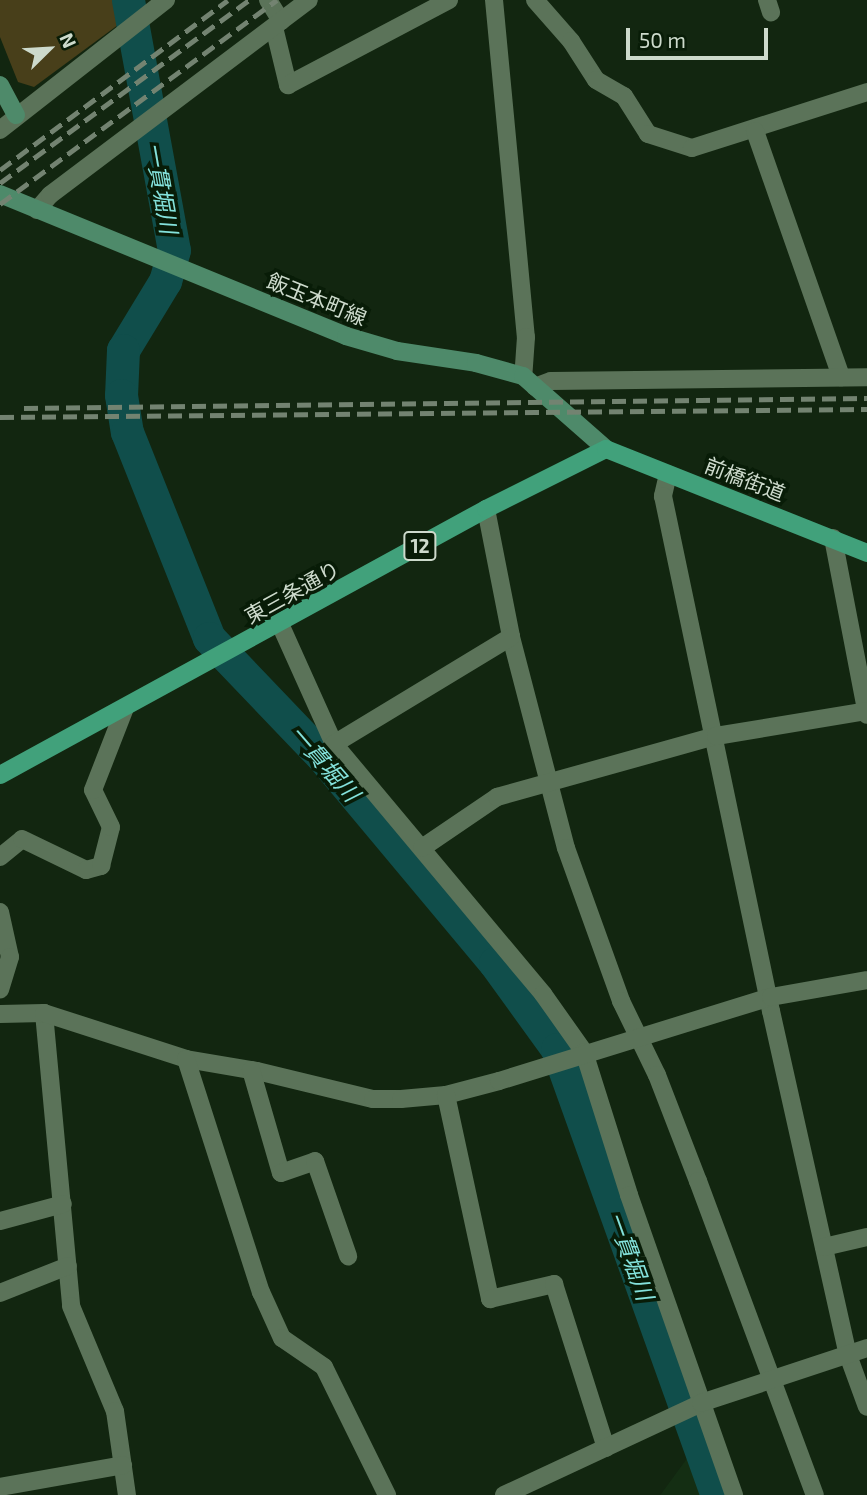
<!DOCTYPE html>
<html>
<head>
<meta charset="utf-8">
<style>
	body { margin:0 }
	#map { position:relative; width:867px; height:1495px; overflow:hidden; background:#122610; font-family:"Exo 2","Noto Sans JP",sans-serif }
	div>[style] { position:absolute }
	.built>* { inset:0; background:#142e13 }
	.green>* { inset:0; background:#483f1a }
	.river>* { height:33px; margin:-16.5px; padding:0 16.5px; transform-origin:16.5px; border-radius:16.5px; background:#104e4b }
	.street>* { height:18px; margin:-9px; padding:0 9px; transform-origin:9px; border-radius:9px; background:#5b7359 }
	.secondary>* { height:18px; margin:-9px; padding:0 9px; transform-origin:9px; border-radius:9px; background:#4e8a6a }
	.primary>* { height:18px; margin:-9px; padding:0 9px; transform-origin:9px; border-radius:9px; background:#41a17b }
	.rail>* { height:5px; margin-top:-2.5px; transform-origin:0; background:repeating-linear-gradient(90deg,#738371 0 14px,transparent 0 21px) }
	span { translate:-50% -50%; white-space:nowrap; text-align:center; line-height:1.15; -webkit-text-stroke:7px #081c07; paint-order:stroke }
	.shield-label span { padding:2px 5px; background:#081c07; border:2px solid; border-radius:5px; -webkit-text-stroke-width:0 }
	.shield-label { font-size:19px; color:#cddacc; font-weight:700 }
	.street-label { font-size:21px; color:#cddacc }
	.water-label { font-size:23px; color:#84e2dc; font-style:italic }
	.north { position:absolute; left:14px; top:14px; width:70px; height:70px; -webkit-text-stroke:5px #081c07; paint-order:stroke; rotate:66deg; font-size:19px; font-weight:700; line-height:28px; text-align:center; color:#cddacc }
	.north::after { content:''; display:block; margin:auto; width:24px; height:32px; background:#cddacc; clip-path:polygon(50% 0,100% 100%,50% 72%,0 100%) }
	.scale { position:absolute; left:626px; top:28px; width:142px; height:32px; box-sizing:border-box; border:4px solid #cddacc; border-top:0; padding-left:9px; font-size:21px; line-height:24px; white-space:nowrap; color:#cddacc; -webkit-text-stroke:5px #081c07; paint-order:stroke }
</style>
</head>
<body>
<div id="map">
	<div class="built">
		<i style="clip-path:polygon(691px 1453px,705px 1495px,660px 1495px,661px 1494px)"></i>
	</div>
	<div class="green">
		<i style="clip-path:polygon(0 0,116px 0,122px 22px,34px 87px,18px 82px,0 37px)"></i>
	</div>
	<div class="river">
		<i style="left:128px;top:0;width:254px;rotate:79.6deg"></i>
		<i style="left:174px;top:250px;width:32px;rotate:106deg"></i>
		<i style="left:165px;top:281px;width:81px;rotate:121.3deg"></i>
		<i style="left:123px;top:350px;width:45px;rotate:92.5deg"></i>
		<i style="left:121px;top:395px;width:37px;rotate:81deg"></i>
		<i style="left:127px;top:432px;width:222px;rotate:68.3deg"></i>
		<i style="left:209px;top:638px;width:162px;rotate:46.3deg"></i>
		<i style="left:321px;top:755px;width:271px;rotate:50.1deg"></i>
		<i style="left:495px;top:963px;width:106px;rotate:54.2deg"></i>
		<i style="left:557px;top:1049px;width:474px;rotate:70.3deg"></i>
	</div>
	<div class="street">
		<i style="left:268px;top:0;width:25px;rotate:58deg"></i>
		<i style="left:494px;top:0;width:339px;rotate:84.6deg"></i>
		<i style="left:526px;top:337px;width:39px;rotate:94deg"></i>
		<i style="left:535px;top:0;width:55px;rotate:48.7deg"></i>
		<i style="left:571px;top:41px;width:46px;rotate:57.3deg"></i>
		<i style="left:596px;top:80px;width:32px;rotate:30deg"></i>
		<i style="left:624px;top:96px;width:45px;rotate:57.7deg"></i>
		<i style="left:648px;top:134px;width:46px;rotate:17.7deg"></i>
		<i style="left:692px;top:148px;width:184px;rotate:-17.7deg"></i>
		<i style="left:767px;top:0;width:13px;rotate:72deg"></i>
		<i style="left:274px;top:27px;width:60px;rotate:76.4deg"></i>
		<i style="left:288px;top:85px;width:182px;rotate:-27.8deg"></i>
		<i style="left:0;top:130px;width:211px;rotate:-38.1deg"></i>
		<i style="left:755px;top:131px;width:261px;rotate:70.7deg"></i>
		<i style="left:37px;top:210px;width:20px;rotate:-49deg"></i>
		<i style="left:50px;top:195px;width:324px;rotate:-37deg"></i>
		<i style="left:535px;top:387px;width:17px;rotate:-21deg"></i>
		<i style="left:551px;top:381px;width:316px;rotate:-0.7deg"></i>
		<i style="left:668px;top:474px;width:23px;rotate:103deg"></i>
		<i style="left:663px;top:496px;width:526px;rotate:78.16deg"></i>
		<i style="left:771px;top:1011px;width:353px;rotate:77.4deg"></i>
		<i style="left:848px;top:1355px;width:55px;rotate:69.9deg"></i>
		<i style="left:486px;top:509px;width:130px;rotate:78.9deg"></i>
		<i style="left:511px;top:637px;width:218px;rotate:75.4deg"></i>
		<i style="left:566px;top:848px;width:163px;rotate:70.2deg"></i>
		<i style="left:621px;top:1001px;width:82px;rotate:64.1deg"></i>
		<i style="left:657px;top:1075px;width:114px;rotate:68.9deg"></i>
		<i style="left:698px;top:1181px;width:335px;rotate:69.6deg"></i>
		<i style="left:833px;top:538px;width:180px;rotate:79.1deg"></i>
		<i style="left:280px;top:624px;width:132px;rotate:65.8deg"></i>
		<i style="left:334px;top:744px;width:326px;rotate:50.1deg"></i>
		<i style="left:543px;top:994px;width:71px;rotate:54.7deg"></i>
		<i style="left:584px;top:1052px;width:150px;rotate:72.5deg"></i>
		<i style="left:629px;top:1195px;width:318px;rotate:70.7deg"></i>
		<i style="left:334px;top:744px;width:207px;rotate:-31.2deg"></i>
		<i style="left:422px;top:848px;width:91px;rotate:-34.2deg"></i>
		<i style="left:497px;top:797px;width:227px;rotate:-15.6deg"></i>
		<i style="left:716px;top:736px;width:153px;rotate:-9.4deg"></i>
		<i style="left:0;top:857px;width:28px;rotate:-39deg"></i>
		<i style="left:22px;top:839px;width:71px;rotate:25.8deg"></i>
		<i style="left:86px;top:870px;width:16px;rotate:-15deg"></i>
		<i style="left:101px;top:866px;width:40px;rotate:-75.6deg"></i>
		<i style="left:111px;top:827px;width:41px;rotate:-115.9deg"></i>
		<i style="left:93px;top:790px;width:88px;rotate:-68.7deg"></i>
		<i style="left:0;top:912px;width:46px;rotate:77.5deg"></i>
		<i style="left:10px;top:957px;width:34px;rotate:107deg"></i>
		<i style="left:44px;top:1013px;width:294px;rotate:84.7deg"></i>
		<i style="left:71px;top:1306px;width:114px;rotate:67.3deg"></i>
		<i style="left:115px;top:1411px;width:85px;rotate:81.9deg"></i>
		<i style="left:0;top:1014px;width:44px;rotate:-1.3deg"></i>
		<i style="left:44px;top:1013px;width:149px;rotate:17.9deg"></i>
		<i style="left:186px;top:1059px;width:72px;rotate:9.6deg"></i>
		<i style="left:257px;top:1071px;width:119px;rotate:13.6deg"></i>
		<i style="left:373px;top:1099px;width:28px"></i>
		<i style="left:401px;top:1099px;width:45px;rotate:-5.1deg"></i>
		<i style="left:446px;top:1095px;width:55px;rotate:-14.8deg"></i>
		<i style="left:499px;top:1081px;width:285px;rotate:-17.2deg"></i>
		<i style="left:771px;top:997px;width:97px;rotate:-10deg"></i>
		<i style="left:186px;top:1059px;width:245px;rotate:72.2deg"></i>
		<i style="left:261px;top:1292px;width:51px;rotate:65.5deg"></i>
		<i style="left:282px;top:1338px;width:51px;rotate:34.6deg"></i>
		<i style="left:324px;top:1367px;width:143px;rotate:63.8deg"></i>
		<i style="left:251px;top:1070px;width:107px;rotate:73.8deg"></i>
		<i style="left:281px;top:1173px;width:36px;rotate:-19deg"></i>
		<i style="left:315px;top:1161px;width:101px;rotate:70.8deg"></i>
		<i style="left:446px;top:1095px;width:209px;rotate:77.8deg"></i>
		<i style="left:490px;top:1299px;width:66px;rotate:-13.2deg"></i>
		<i style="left:554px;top:1284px;width:172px;rotate:72.4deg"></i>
		<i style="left:0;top:1221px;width:65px;rotate:-15.1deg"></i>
		<i style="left:824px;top:1247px;width:44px;rotate:-13.1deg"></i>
		<i style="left:0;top:1293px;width:73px;rotate:-21.7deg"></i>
		<i style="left:0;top:1487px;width:125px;rotate:-10.1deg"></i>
		<i style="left:504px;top:1495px;width:217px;rotate:-25deg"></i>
		<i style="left:701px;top:1403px;width:175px;rotate:-18.3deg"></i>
	</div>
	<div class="secondary">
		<i style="left:0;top:85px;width:34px;rotate:62deg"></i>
		<i style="left:0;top:194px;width:374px;rotate:22.3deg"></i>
		<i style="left:346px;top:336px;width:53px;rotate:16.4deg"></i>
		<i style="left:397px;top:351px;width:80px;rotate:8.6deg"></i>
		<i style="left:476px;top:363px;width:49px;rotate:15.5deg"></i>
		<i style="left:523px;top:376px;width:111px;rotate:41.3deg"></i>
	</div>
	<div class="primary">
		<i style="left:0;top:775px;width:554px;rotate:-28.69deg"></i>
		<i style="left:486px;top:509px;width:134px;rotate:-26.6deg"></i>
		<i style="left:606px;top:449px;width:281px;rotate:21.7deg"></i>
	</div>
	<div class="rail">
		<i style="left:0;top:170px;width:284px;rotate:-36.7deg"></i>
		<i style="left:0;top:183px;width:309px;rotate:-36.3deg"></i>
		<i style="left:0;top:204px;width:344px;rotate:-36.4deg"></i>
		<i style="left:24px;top:408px;width:843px;rotate:-0.68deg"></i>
		<i style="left:0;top:417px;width:867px;rotate:-0.53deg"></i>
	</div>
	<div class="shield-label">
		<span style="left:420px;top:546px">12</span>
	</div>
	<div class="street-label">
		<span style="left:317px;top:299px;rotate:22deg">飯玉本町線</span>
		<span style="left:745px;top:479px;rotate:21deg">前橋街道</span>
		<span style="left:292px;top:592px;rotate:-29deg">東三条通り</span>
	</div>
	<div class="water-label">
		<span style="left:162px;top:188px;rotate:80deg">一貫堀川</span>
		<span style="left:325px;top:763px;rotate:49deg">一貫堀川</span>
		<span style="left:631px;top:1256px;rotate:70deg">一貫堀川</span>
	</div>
	<div class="north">N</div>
	<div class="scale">50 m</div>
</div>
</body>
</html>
